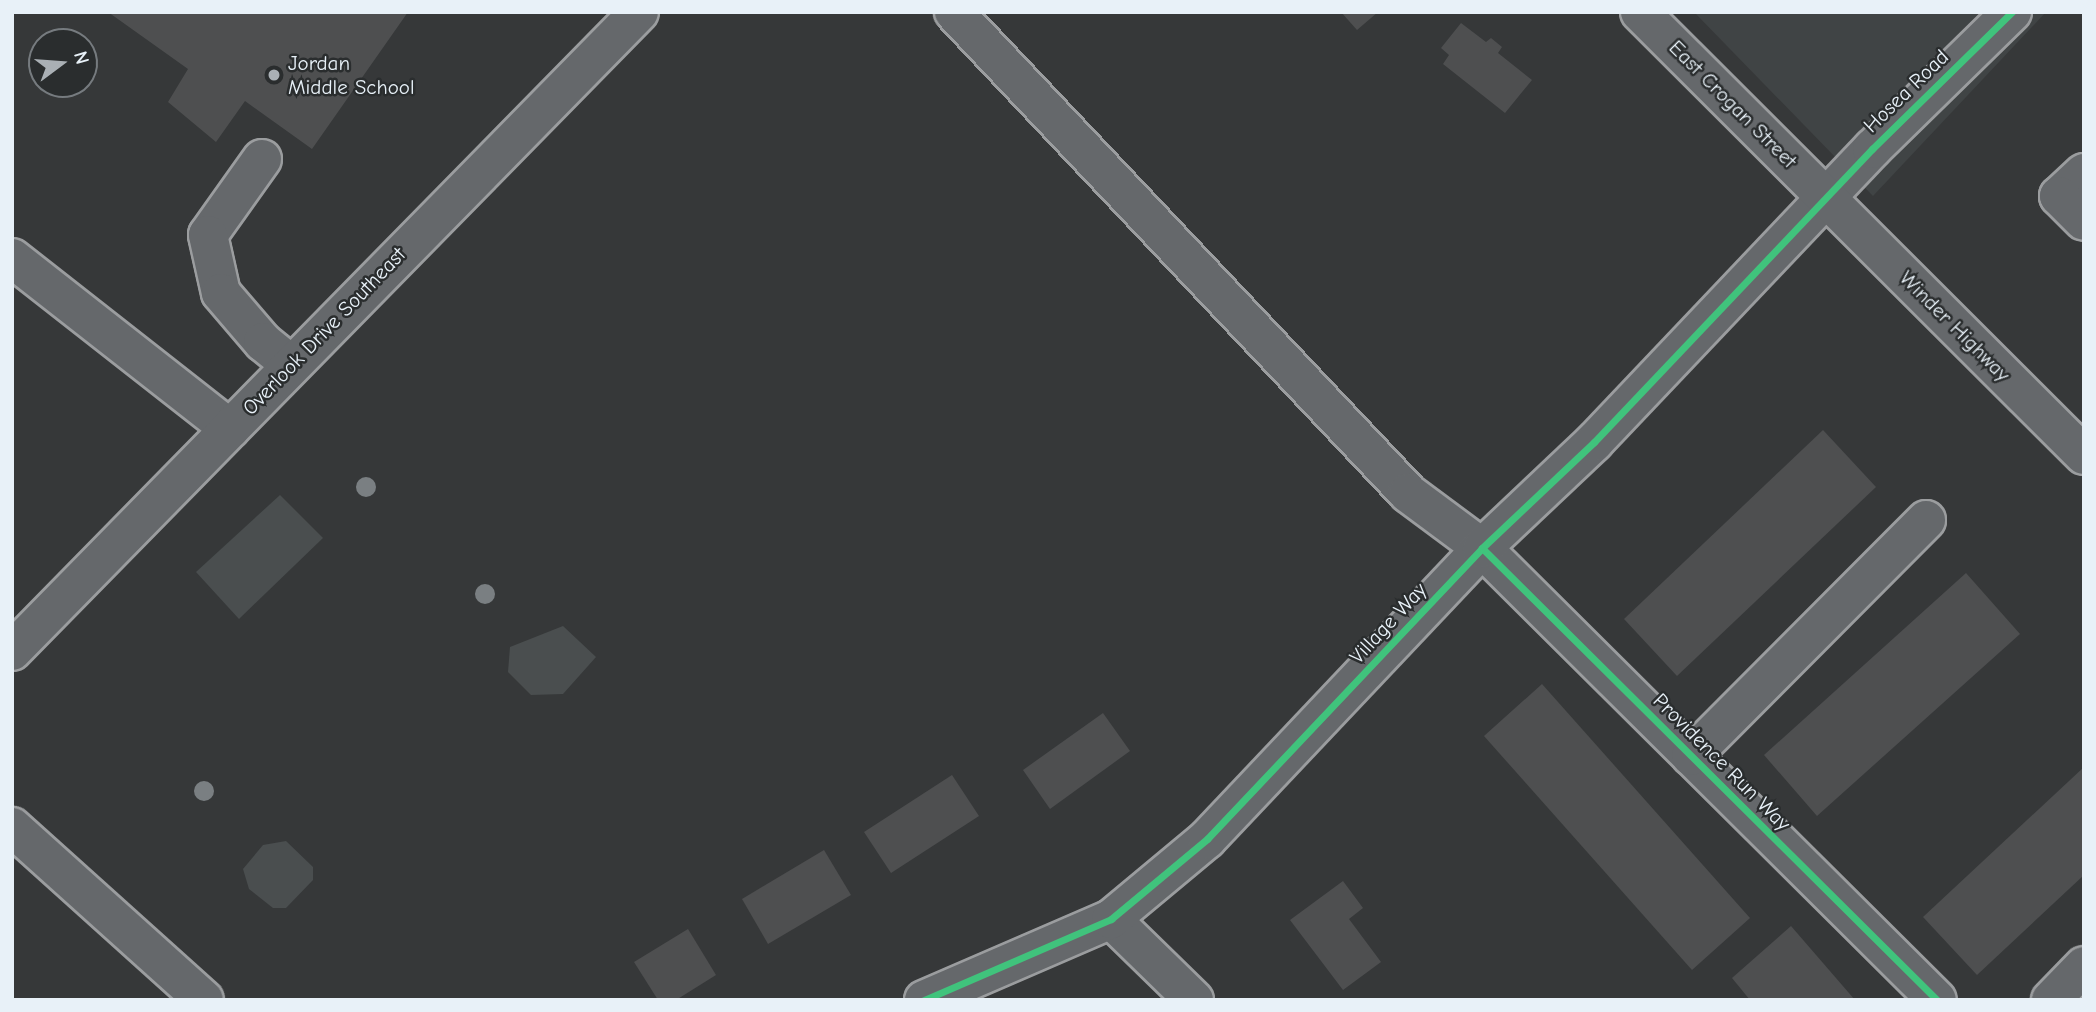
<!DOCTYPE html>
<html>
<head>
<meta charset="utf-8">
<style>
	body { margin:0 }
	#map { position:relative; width:2096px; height:1012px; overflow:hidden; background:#363839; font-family:"Comic Neue",sans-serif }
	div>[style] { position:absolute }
	.built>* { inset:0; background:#404445 }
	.green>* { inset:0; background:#4a4e4f }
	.building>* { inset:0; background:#4e4f50 }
	.roads { filter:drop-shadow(2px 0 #9b9d9f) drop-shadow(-2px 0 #9b9d9f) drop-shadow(0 2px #9b9d9f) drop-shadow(0 -2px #9b9d9f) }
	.minor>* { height:38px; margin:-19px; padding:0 19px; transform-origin:19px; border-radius:19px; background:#65686b }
	.major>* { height:38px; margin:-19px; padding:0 19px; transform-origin:19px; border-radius:19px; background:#65686b }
	.cycleway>* { height:7px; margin:-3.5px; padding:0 3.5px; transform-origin:3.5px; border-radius:3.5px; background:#40c37c }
	.trees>* { width:20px; height:20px; margin:-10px; border-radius:50%; background:#7a7f82 }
	.dots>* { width:19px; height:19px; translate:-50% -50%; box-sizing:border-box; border:4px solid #2a2d2e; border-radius:50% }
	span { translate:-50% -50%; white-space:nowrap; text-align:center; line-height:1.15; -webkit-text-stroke:5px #2a2d2e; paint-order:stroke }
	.poi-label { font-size:21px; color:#e8f1f8 }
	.left { translate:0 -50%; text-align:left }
	.street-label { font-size:21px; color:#e8f1f8 }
	.frame { position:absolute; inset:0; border:14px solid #e8f1f8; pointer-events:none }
	.north { position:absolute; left:28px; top:28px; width:70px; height:70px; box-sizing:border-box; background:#2a2d2e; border:2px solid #767b7f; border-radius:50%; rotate:74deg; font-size:19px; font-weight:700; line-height:28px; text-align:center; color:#e8f1f8 }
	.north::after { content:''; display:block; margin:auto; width:24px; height:32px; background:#aab0b5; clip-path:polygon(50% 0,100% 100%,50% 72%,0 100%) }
</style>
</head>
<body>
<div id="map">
	<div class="built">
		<i style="clip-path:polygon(1694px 12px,2046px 12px,1873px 196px)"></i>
	</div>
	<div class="green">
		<i style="clip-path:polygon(280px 495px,323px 538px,239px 619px,196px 572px)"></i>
		<i style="clip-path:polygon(563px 626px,596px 657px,563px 694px,531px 695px,508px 672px,510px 647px)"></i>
		<i style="clip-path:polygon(286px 841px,313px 867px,313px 880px,286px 908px,273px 908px,249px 889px,243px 869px,263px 845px)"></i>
	</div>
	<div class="building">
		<i style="clip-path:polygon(108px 12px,408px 12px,312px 149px,245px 101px,216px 142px,168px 102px,188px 69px)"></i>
		<i style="clip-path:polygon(1341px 12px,1378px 12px,1357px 30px)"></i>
		<i style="clip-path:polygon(1461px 23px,1486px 42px,1491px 38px,1502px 47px,1498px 53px,1532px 80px,1505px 113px,1443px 64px,1449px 55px,1441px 48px)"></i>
		<i style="clip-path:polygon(1823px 430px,1876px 487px,1677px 676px,1624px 619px)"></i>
		<i style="clip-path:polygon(1966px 573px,2020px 634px,1817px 816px,1764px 755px)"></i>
		<i style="clip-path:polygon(1542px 684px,1750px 918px,1692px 970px,1484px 736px)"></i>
		<i style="clip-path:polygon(1103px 713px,1130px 751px,1050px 809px,1023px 770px)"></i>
		<i style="clip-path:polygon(2084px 767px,2084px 875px,1977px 975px,1923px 917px)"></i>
		<i style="clip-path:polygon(952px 775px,979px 816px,891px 873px,864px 832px)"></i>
		<i style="clip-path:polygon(824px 850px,851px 895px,768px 944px,742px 899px)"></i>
		<i style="clip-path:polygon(1343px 881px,1363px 908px,1349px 919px,1381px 962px,1343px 990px,1290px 920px)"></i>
		<i style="clip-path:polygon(1791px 926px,1855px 1000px,1750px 1000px,1732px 978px)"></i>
		<i style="clip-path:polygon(688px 929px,716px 975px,676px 1000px,658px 1000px,634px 962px)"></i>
	</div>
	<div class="roads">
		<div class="minor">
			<i style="left:954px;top:12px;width:661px;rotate:46.65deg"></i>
			<i style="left:1408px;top:493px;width:92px;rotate:36.6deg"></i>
			<i style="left:1482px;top:548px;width:641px;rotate:44.81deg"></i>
			<i style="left:262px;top:159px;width:93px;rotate:125.4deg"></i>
			<i style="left:208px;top:235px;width:59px;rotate:77.4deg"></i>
			<i style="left:221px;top:293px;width:65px;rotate:49.4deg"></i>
			<i style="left:263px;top:342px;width:36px;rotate:39deg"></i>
			<i style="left:2084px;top:173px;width:34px;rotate:137deg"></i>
			<i style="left:2059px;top:196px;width:35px;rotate:45deg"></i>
			<i style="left:12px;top:258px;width:277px;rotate:38.1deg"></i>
			<i style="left:12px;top:651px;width:895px;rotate:-45.54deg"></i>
			<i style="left:1691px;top:756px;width:333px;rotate:-45.1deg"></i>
			<i style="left:12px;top:827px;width:258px;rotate:42deg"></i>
			<i style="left:1111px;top:919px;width:116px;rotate:44.3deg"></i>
			<i style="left:924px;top:1000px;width:204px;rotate:-23.4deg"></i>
			<i style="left:1111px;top:919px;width:125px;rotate:-39.8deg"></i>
			<i style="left:1207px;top:839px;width:400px;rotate:-46.6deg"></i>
			<i style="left:1482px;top:548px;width:154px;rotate:-43.4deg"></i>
			<i style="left:1594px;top:442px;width:404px;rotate:-46.5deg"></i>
			<i style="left:1872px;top:149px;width:196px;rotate:-44.4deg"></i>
			<i style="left:2051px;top:1000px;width:47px;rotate:-45.9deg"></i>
		</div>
		<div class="major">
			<i style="left:1640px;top:12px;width:627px;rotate:44.94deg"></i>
		</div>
	</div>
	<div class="cycleway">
		<i style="left:1482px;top:548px;width:641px;rotate:44.81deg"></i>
		<i style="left:924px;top:1000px;width:204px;rotate:-23.4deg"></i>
		<i style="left:1111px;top:919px;width:125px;rotate:-39.8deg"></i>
		<i style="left:1207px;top:839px;width:400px;rotate:-46.6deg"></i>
		<i style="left:1482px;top:548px;width:154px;rotate:-43.4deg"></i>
		<i style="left:1594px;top:442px;width:404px;rotate:-46.5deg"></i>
		<i style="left:1872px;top:149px;width:196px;rotate:-44.4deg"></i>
	</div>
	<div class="trees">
		<i style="left:366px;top:487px"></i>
		<i style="left:485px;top:594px"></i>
		<i style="left:204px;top:791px"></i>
	</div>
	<div class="dots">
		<i style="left:274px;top:75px;background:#aab0b5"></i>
	</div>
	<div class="poi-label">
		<span class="left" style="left:288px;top:75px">Jordan<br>Middle School</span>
	</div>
	<div class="street-label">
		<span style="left:1906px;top:91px;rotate:-44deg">Hosea Road</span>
		<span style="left:1733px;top:104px;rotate:45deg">East Crogan Street</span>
		<span style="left:1955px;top:326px;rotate:45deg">Winder Highway</span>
		<span style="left:324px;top:331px;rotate:-46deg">Overlook Drive Southeast</span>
		<span style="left:1388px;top:623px;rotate:-47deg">Village Way</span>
		<span style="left:1722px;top:762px;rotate:45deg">Providence Run Way</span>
	</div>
	<div class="frame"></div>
	<div class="north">N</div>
</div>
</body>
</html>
